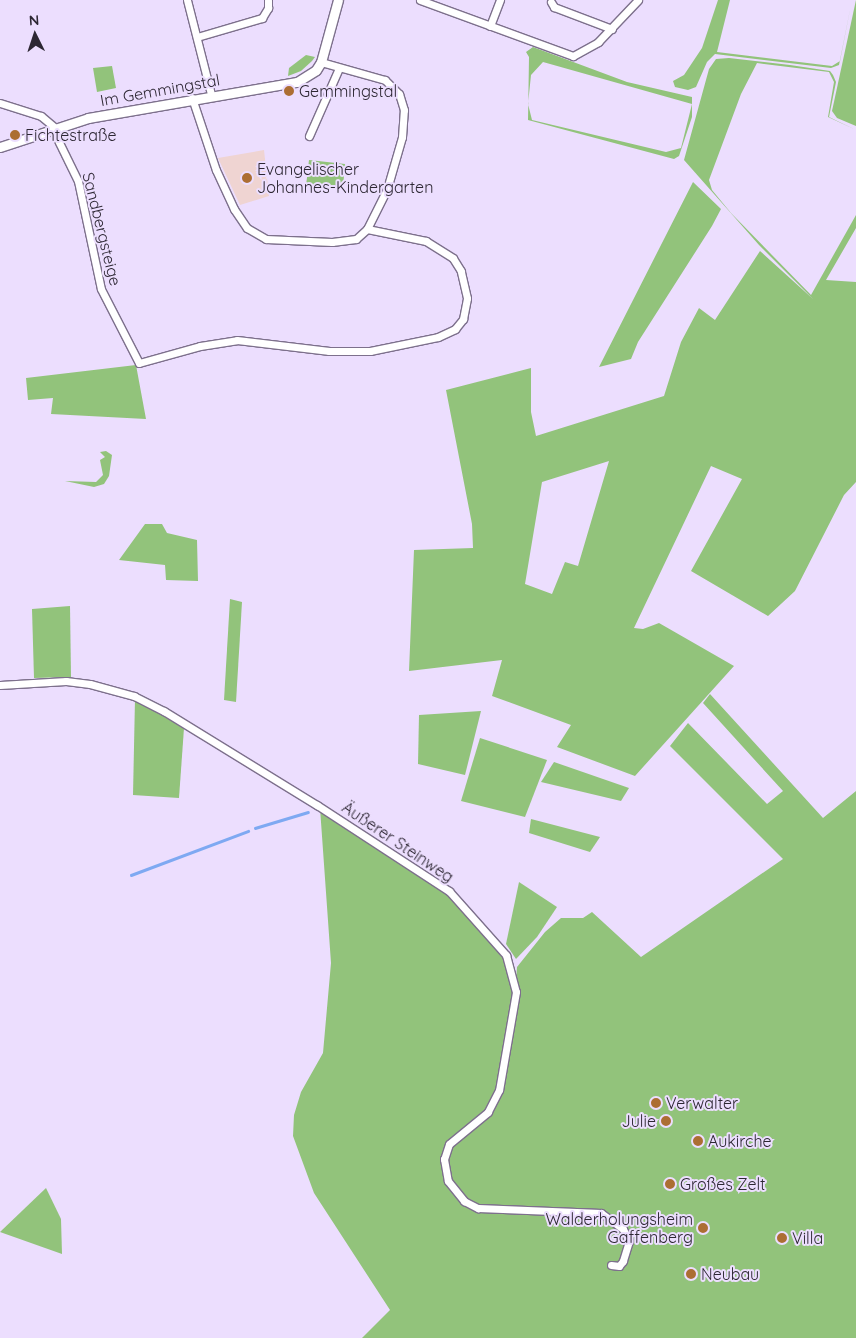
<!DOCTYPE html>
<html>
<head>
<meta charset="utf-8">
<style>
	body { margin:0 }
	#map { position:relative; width:856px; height:1338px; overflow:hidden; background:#ecdefe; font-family:Quicksand,sans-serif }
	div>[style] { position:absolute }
	.education>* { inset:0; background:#efd4d2 }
	.green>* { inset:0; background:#92c37b }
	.stream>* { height:2.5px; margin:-1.25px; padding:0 1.25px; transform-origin:1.25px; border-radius:1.25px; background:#7ea9f2 }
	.roads { filter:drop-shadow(1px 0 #7d708c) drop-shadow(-1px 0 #7d708c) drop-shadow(0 1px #7d708c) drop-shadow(0 -1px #7d708c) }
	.minor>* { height:7px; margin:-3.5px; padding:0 3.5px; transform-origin:3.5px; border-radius:3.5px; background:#fff }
	.tertiary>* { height:9px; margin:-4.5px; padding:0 4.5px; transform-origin:4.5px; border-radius:4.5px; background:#fff }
	.dots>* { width:14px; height:14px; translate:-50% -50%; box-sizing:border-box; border:2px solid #ecdefe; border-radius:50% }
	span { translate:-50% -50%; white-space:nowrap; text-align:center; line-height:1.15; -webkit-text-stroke:4px #ecdefe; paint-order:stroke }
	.street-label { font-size:16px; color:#2d2733 }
	.poi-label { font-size:16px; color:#2d2733 }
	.left { translate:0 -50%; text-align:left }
	.right { translate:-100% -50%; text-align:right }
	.north { position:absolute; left:10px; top:10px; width:50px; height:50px; -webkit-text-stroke:4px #ecdefe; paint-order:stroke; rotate:356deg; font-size:14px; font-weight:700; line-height:20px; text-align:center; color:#2d2733 }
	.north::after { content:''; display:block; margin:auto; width:18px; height:22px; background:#2d2733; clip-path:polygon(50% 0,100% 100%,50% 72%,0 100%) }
</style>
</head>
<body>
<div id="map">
	<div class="education">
		<i style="clip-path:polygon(264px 150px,269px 196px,240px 205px,218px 158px)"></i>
	</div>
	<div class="green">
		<i style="clip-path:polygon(718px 0,730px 0,717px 52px,832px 66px,840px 61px,852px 0,839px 65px,831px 68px,715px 54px,707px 62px,696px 87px,688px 90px,675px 87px,673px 81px,684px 75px,702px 48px)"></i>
		<i style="clip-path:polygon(856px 0,856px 126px,837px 118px,832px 111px)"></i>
		<i style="clip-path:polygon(evenodd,533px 47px,627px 82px,692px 97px,692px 117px,679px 156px,674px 159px,528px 120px,529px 57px,526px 52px,533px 47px,543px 62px,692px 104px,681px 148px,666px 152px,532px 120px,528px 104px,531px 75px,543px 62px)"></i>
		<i style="clip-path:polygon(306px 55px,315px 57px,312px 61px,301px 71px,288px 76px,289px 68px)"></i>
		<i style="clip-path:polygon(evenodd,729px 58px,790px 65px,830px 71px,833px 75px,836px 82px,829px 117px,856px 130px,828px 117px,834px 82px,829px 72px,757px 63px,741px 94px,709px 180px,712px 190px,731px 213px,811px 295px,856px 215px,856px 228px,826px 280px,856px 282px,856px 482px,844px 495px,795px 591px,768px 616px,691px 571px,742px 479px,711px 466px,634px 628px,643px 629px,659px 623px,734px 666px,635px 776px,557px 747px,571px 725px,492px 696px,502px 660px,409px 671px,414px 550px,473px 548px,472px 524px,446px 390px,531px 368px,531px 412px,536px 436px,664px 396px,681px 342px,699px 308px,715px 320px,760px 251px,813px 299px,759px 245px,684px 160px,709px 69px,716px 59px,729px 58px,609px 461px,578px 566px,565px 562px,552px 594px,525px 584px,542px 482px,609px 461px)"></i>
		<i style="clip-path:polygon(112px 66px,116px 88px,97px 92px,93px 68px)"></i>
		<i style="clip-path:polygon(309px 160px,345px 164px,343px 188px,306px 186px)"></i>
		<i style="clip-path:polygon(693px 182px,721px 209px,712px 226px,638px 342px,631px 359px,599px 367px)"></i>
		<i style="clip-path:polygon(136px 365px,146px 419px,51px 414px,53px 398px,28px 400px,26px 378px)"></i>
		<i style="clip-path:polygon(106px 451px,112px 455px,109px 476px,104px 484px,94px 487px,65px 481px,96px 482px,103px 475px,100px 460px,105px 457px,100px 452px)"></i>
		<i style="clip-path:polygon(145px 524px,162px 524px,167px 533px,197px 540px,198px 581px,166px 580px,165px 565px,119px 560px)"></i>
		<i style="clip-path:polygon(230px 599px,242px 602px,236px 702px,224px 700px)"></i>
		<i style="clip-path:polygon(70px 606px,71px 677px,34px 678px,32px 609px)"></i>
		<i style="clip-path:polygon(710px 694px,823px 818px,856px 791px,856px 1338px,362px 1338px,390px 1310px,314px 1193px,293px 1136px,294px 1115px,301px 1092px,323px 1053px,331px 963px,320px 808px,443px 887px,501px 951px,516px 980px,517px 967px,545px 932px,561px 918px,583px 918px,592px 912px,641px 957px,783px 859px,670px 746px,688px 723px,767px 804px,783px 791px,703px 703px)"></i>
		<i style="clip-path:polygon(135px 699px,184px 728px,179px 798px,133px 795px)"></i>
		<i style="clip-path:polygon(481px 711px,465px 775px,418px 764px,419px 715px)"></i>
		<i style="clip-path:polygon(480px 738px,547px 760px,525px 817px,461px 801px)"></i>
		<i style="clip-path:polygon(554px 762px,629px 788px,621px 801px,541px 782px)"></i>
		<i style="clip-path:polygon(531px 819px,600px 837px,590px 852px,529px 833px)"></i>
		<i style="clip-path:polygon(519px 882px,557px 907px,537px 937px,516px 959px,506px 944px)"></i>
		<i style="clip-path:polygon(46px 1188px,61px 1219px,62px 1254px,0 1232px)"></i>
	</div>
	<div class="stream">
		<i style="left:255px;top:828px;width:55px;rotate:-16.8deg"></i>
		<i style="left:131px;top:875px;width:125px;rotate:-20.6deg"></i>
	</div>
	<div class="roads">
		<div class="minor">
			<i style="left:187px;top:0;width:97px;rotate:75.7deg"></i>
			<i style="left:420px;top:0;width:163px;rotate:20.1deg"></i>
			<i style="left:573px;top:56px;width:29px;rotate:-29deg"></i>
			<i style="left:598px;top:42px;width:58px;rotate:-46.4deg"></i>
			<i style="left:551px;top:2px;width:6px;rotate:59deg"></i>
			<i style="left:554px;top:7px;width:62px;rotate:20.8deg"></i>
			<i style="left:490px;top:26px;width:28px;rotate:-69deg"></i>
			<i style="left:197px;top:37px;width:68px;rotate:-16.3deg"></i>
			<i style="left:262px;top:18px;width:12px;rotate:-59deg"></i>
			<i style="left:268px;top:8px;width:8px;rotate:-90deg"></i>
			<i style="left:192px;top:98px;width:76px;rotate:71.6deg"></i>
			<i style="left:216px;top:170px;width:43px;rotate:65.2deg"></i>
			<i style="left:234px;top:209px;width:23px;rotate:56deg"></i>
			<i style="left:247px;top:228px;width:22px;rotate:30deg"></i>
			<i style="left:266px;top:239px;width:66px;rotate:2.6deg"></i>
			<i style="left:332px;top:242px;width:24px;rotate:-7deg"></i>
			<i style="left:356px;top:239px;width:15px;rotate:-42deg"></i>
			<i style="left:367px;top:229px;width:45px;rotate:-63.4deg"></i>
			<i style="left:387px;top:189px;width:54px;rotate:-73.9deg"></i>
			<i style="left:402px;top:137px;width:27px;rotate:-86deg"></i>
			<i style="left:404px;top:110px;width:17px;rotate:-107deg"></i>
			<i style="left:399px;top:94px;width:20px;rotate:-135deg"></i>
			<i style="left:385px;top:80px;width:66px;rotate:-164.3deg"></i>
			<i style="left:0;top:103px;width:43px;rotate:17.6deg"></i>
			<i style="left:41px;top:116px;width:17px;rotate:40deg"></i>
			<i style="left:52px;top:128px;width:59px;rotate:63.9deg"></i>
			<i style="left:78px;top:181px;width:110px;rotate:78deg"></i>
			<i style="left:101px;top:289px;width:83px;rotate:62.8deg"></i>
			<i style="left:139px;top:363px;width:63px;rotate:-15.6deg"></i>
			<i style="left:200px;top:346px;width:37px;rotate:-9deg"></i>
			<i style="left:237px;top:340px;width:93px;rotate:6.8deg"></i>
			<i style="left:329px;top:351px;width:41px"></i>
			<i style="left:370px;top:351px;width:69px;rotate:-11.6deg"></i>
			<i style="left:438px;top:337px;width:19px;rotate:-25deg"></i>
			<i style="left:455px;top:329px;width:13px;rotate:-51deg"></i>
			<i style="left:463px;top:319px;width:21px;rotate:-79deg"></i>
			<i style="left:467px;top:298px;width:28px;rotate:-103deg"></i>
			<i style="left:461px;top:271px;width:15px;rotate:-122deg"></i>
			<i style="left:453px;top:258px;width:32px;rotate:-148deg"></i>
			<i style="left:426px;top:241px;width:60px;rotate:-168.5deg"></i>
			<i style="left:309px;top:136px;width:74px;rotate:-66.2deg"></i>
			<i style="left:0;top:685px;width:66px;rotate:-3.5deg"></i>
			<i style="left:66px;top:681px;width:24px;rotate:7deg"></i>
			<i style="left:90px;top:684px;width:46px;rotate:15.3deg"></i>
			<i style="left:134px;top:696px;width:34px;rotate:27deg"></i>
			<i style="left:164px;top:711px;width:180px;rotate:31.6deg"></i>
			<i style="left:317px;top:805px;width:158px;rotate:33.1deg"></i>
			<i style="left:449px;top:891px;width:86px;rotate:48.3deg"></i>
			<i style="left:506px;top:955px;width:38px;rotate:75deg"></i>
			<i style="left:516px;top:992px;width:99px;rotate:99.8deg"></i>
			<i style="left:499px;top:1090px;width:25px;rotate:117deg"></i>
			<i style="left:488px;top:1112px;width:50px;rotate:140.6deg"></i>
			<i style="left:449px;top:1144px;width:16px;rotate:108deg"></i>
			<i style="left:444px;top:1159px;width:22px;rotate:80deg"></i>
			<i style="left:448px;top:1181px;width:26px;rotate:51deg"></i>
			<i style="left:464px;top:1201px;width:16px;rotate:27deg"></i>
			<i style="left:478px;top:1208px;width:123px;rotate:2.3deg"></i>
			<i style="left:601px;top:1213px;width:27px;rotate:36deg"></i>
			<i style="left:623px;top:1229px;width:13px;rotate:63deg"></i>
			<i style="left:629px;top:1241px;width:21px;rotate:107deg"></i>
			<i style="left:623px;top:1261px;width:6px;rotate:129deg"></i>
			<i style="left:619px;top:1266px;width:8px;rotate:-173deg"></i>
		</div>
		<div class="tertiary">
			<i style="left:0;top:147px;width:93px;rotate:-18.2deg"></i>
			<i style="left:88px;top:118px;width:212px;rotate:-9.8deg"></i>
			<i style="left:297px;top:82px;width:22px;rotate:-32deg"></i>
			<i style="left:316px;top:70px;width:9px;rotate:-58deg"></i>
			<i style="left:321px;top:62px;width:64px;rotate:-74.7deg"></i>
		</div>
	</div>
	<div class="dots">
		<i style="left:289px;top:91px;background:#ac6e33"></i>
		<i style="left:15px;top:135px;background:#ac6e33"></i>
		<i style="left:247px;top:178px;background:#ac6e33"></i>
		<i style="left:656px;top:1103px;background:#ac6e33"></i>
		<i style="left:666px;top:1121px;background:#ac6e33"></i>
		<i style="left:698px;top:1141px;background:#ac6e33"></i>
		<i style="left:670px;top:1184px;background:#ac6e33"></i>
		<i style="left:703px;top:1228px;background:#ac6e33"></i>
		<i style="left:782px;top:1238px;background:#ac6e33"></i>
		<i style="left:691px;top:1274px;background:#ac6e33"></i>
	</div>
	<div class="street-label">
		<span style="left:160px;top:90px;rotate:-10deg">Im Gemmingstal</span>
		<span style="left:102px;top:229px;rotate:76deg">Sandbergsteige</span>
		<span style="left:398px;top:842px;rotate:34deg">Äußerer Steinweg</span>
	</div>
	<div class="poi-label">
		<span class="left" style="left:299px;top:91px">Gemmingstal</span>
		<span class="left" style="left:25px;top:135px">Fichtestraße</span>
		<span class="left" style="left:257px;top:178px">Evangelischer<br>Johannes-Kindergarten</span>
		<span class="left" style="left:666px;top:1103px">Verwalter</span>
		<span class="right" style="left:656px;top:1121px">Julie</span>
		<span class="left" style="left:708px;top:1141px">Aukirche</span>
		<span class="left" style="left:680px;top:1184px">Großes Zelt</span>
		<span class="right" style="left:693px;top:1228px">Walderholungsheim<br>Gaffenberg</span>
		<span class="left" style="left:792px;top:1238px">Villa</span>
		<span class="left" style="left:701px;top:1274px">Neubau</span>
	</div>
	<div class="north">N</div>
</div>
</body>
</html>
